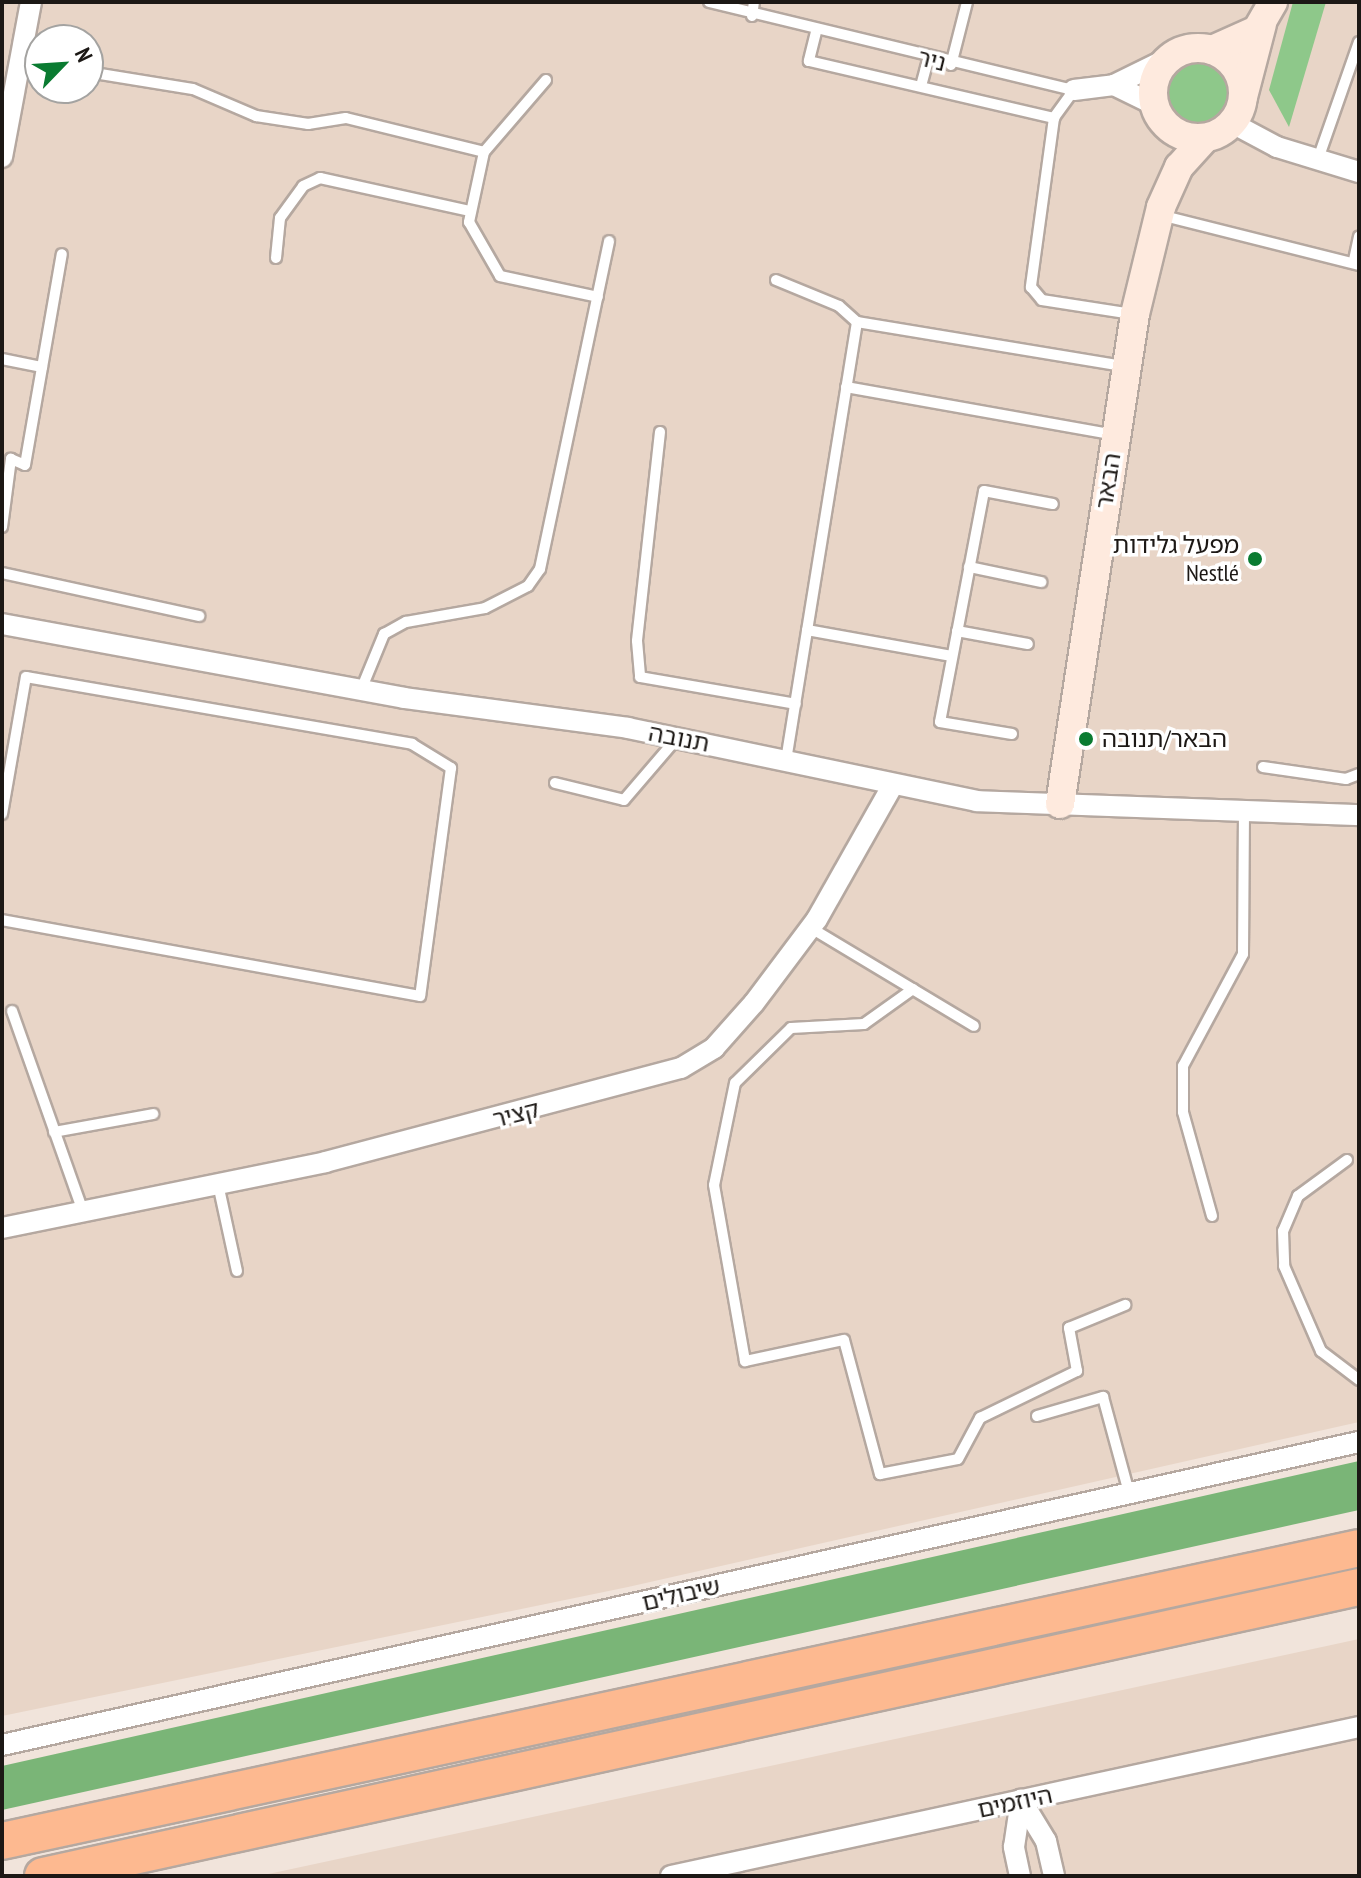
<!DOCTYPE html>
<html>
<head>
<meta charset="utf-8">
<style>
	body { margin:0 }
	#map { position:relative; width:1361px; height:1878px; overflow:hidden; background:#f1e4db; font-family:"PT Sans Narrow","Noto Sans Hebrew",sans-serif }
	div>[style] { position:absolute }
	.built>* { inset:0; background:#e8d5c7 }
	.green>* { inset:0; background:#8ec88a }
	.round { border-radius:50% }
	.forest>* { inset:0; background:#7ab577 }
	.roads { filter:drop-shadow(2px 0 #b5a8a0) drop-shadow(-2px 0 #b5a8a0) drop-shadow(0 2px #b5a8a0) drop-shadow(0 -2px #b5a8a0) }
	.lane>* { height:10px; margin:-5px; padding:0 5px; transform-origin:5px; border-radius:5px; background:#fff }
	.street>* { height:20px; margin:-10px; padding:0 10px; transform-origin:10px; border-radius:10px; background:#fff }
	.secondary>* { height:28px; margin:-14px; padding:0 14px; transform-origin:14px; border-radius:14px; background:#feeade }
	.secondary>.ring { margin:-14px; padding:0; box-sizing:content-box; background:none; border:28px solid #feeade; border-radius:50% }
	.highway>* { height:36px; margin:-18px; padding:0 18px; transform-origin:18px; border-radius:18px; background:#fdb990 }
	.dots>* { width:22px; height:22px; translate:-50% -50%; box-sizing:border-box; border:4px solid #fff; border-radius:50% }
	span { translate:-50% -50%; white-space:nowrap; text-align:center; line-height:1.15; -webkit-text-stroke:7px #fff; paint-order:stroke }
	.street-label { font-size:24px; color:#1c1815 }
	.poi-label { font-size:24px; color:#1c1815 }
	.right { translate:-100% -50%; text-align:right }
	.left { translate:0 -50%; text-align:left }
	.frame { position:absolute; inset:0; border:4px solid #1c1815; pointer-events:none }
	.north { position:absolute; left:24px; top:24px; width:80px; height:80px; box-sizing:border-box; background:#fff; border:2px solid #a4a3a1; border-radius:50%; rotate:65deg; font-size:22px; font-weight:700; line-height:32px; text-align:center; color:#1c1815 }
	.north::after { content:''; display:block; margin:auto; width:28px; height:36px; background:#0a7b31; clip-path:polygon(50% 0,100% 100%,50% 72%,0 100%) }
</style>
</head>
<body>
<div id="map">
	<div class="built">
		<i style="clip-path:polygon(evenodd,2px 2px,1359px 2px,1359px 1422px,628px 1587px,2px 1716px,2px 2px,40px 40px,88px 40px,88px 88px,40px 88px,40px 40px)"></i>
		<i style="clip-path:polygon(1359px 1639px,1359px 1876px,259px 1876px)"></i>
	</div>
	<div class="green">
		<i style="clip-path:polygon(1293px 2px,1326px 2px,1289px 127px,1269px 90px)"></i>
		<i class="round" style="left:1161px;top:56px;width:74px;height:74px"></i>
	</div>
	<div class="forest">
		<i style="clip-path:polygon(1359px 1461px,1359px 1510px,2px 1810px,2px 1766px)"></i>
	</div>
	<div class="roads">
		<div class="lane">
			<i style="left:709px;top:2px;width:375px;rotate:13.6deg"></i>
			<i style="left:1074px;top:90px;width:34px;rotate:126deg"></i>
			<i style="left:1054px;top:118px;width:171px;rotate:97.8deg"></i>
			<i style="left:1031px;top:287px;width:17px;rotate:50deg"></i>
			<i style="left:1042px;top:300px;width:91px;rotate:8.8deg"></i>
			<i style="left:752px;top:16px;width:14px;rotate:-82deg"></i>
			<i style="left:816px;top:32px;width:30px;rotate:104deg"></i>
			<i style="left:809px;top:61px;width:252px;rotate:13.1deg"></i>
			<i style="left:19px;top:61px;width:21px;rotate:11deg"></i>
			<i style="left:951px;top:65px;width:65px;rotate:-75.7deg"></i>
			<i style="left:88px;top:72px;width:106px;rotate:9.2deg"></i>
			<i style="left:193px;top:89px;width:69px;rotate:23.2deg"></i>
			<i style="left:256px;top:116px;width:53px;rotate:8.7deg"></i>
			<i style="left:308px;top:124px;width:38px;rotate:-9deg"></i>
			<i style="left:346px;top:118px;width:142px;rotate:13.8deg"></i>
			<i style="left:546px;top:80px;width:95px;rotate:130.7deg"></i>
			<i style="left:484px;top:152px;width:72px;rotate:102.1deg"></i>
			<i style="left:469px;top:222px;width:62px;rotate:60.1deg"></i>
			<i style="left:500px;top:276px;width:100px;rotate:12.1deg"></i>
			<i style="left:921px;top:86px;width:28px;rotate:-75deg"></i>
			<i style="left:1318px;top:159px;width:124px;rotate:-70.7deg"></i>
			<i style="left:1160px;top:215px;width:205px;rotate:14.1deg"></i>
			<i style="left:276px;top:258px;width:40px;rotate:-84.3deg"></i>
			<i style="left:280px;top:218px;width:39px;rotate:-54deg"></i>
			<i style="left:303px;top:186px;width:19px;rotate:-25deg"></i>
			<i style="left:320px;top:178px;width:154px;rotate:12.4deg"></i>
			<i style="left:1354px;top:260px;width:24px;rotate:-78deg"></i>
			<i style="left:776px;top:280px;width:68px;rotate:22.4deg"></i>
			<i style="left:839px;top:306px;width:24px;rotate:42deg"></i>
			<i style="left:857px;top:322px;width:444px;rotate:99.2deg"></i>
			<i style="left:857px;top:322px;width:271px;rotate:9.4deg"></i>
			<i style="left:2px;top:359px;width:41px;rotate:11.3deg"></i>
			<i style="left:846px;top:387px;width:273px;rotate:10.1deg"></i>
			<i style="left:660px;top:432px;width:210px;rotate:96.3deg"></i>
			<i style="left:637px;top:641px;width:36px;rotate:85deg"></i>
			<i style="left:640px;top:677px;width:158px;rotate:9.8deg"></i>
			<i style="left:2px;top:527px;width:69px;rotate:-82.5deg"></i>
			<i style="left:11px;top:459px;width:15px;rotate:23deg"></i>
			<i style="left:25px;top:465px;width:214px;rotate:-80.1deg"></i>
			<i style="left:969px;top:567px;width:74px;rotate:11.8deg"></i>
			<i style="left:2px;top:573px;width:202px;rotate:12.3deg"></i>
			<i style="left:807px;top:630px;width:147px;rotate:10.2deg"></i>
			<i style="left:957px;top:631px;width:72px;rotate:10.4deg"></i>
			<i style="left:361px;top:690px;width:61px;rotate:-67.7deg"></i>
			<i style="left:384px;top:634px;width:25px;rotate:-29deg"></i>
			<i style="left:406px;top:622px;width:80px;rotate:-10deg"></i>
			<i style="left:485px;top:608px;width:48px;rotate:-27.1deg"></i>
			<i style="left:528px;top:586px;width:21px;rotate:-55deg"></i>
			<i style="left:540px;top:569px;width:335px;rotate:-78.1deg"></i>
			<i style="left:1012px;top:734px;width:73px;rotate:-170.5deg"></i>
			<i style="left:940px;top:722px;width:235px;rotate:-79.2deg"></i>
			<i style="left:984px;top:491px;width:70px;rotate:10.7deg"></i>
			<i style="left:1263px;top:767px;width:84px;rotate:8.2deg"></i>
			<i style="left:1346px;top:779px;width:14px;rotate:-21deg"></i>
			<i style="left:555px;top:783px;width:71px;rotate:13.8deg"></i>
			<i style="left:624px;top:800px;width:83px;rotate:-49.4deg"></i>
			<i style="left:2px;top:814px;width:139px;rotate:-80.1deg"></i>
			<i style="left:26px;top:677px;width:392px;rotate:9.8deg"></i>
			<i style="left:412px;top:744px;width:46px;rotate:31.6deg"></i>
			<i style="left:451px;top:768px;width:230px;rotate:97.7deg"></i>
			<i style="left:420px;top:996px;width:425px;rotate:-169.7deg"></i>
			<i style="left:811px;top:928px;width:190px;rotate:31deg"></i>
			<i style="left:913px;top:989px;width:60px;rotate:144.5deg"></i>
			<i style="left:864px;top:1024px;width:73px;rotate:176.9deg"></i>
			<i style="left:791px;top:1028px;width:78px;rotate:135.5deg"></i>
			<i style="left:735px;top:1083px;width:104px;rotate:101.6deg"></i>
			<i style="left:714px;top:1185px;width:179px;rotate:80deg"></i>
			<i style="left:745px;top:1361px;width:101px;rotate:-12deg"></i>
			<i style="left:844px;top:1340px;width:139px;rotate:75deg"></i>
			<i style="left:880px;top:1474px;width:79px;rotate:-10.9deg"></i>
			<i style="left:958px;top:1459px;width:47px;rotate:-61.8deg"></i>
			<i style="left:980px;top:1418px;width:108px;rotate:-25.9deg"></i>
			<i style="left:1077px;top:1371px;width:44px;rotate:-100.5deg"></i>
			<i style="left:1069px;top:1328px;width:61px;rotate:-22.3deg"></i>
			<i style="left:12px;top:1011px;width:213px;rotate:70.5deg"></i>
			<i style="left:54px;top:1132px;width:101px;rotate:-10.3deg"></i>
			<i style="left:1347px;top:1160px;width:61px;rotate:143.7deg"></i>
			<i style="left:1298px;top:1196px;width:38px;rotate:113deg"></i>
			<i style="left:1283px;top:1231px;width:35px;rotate:88deg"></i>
			<i style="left:1284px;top:1266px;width:93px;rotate:66.5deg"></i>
			<i style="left:1321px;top:1351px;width:48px;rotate:37.3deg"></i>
			<i style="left:218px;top:1184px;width:89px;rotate:77.7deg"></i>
			<i style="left:1212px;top:1216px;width:108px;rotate:-105.6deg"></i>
			<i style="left:1183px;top:1112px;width:46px;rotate:-90deg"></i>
			<i style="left:1183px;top:1066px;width:127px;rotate:-61.8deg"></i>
			<i style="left:1243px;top:954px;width:143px;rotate:-89.6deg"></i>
			<i style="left:1037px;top:1416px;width:69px;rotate:-16.1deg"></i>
			<i style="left:1103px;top:1397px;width:99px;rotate:74.8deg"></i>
		</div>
		<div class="street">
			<i style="left:1114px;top:85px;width:46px;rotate:26deg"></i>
			<i style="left:1074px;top:90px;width:40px;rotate:-7.1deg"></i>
			<i style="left:1114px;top:85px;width:64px;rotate:-26.2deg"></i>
			<i style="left:1232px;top:123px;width:51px;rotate:28.1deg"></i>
			<i style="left:1277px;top:147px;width:86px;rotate:17deg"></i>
			<i style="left:2px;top:157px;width:158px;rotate:-79.4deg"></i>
			<i style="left:2px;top:624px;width:409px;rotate:10.4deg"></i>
			<i style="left:404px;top:698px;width:226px;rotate:7.6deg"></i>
			<i style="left:628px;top:728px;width:356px;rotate:11.8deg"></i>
			<i style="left:976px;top:801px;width:383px;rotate:2.1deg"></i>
			<i style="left:2px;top:1228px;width:330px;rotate:-11.5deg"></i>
			<i style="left:325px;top:1162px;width:368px;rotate:-14.8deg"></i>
			<i style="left:681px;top:1068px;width:39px;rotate:-31deg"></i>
			<i style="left:714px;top:1048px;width:60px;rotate:-48.4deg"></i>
			<i style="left:754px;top:1003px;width:105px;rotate:-53.1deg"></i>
			<i style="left:817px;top:919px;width:150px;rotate:-60.5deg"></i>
			<i style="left:2px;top:1745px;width:1390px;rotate:-12.59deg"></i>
			<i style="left:1021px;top:1800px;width:48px;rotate:58.6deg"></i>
			<i style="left:1046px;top:1841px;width:36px;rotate:77deg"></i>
			<i style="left:671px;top:1876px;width:704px;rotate:-12.22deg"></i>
			<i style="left:1020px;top:1876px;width:30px;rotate:-102deg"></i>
			<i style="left:1014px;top:1847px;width:48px;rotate:-81.5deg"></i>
		</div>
		<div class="secondary">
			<i class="ring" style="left:1153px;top:48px;width:62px;height:62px"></i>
			<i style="left:1212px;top:50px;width:49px;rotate:-24deg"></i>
			<i style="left:1257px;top:30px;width:32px;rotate:-60deg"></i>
			<i style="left:1243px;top:97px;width:75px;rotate:-75.4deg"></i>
			<i style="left:1060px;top:804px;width:496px;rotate:-81.3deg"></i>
			<i style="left:1135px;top:314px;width:110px;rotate:-76.3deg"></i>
			<i style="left:1161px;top:207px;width:44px;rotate:-65.8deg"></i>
			<i style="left:1179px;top:167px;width:39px;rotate:-48deg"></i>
		</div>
		<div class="highway">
			<i style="left:2px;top:1841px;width:1388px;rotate:-12.18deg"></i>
			<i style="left:43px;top:1876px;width:1347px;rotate:-12.39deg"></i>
		</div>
	</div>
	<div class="dots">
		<i style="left:1255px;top:559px;background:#0a7b31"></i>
		<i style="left:1086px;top:739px;background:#0a7b31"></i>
	</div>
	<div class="street-label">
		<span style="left:932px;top:60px;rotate:14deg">ניר</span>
		<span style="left:1108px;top:481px;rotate:-81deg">הבאר</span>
		<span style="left:679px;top:738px;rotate:11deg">תנובה</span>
		<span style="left:516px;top:1114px;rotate:-14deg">קציר</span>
		<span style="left:681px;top:1594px;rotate:-13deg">שיבולים</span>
		<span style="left:1015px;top:1802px;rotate:-12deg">היוזמים</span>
	</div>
	<div class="poi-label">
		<span class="right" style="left:1239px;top:559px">מפעל גלידות<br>Nestlé</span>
		<span class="left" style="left:1102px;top:739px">הבאר/תנובה</span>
	</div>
	<div class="frame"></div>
	<div class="north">N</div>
</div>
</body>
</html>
